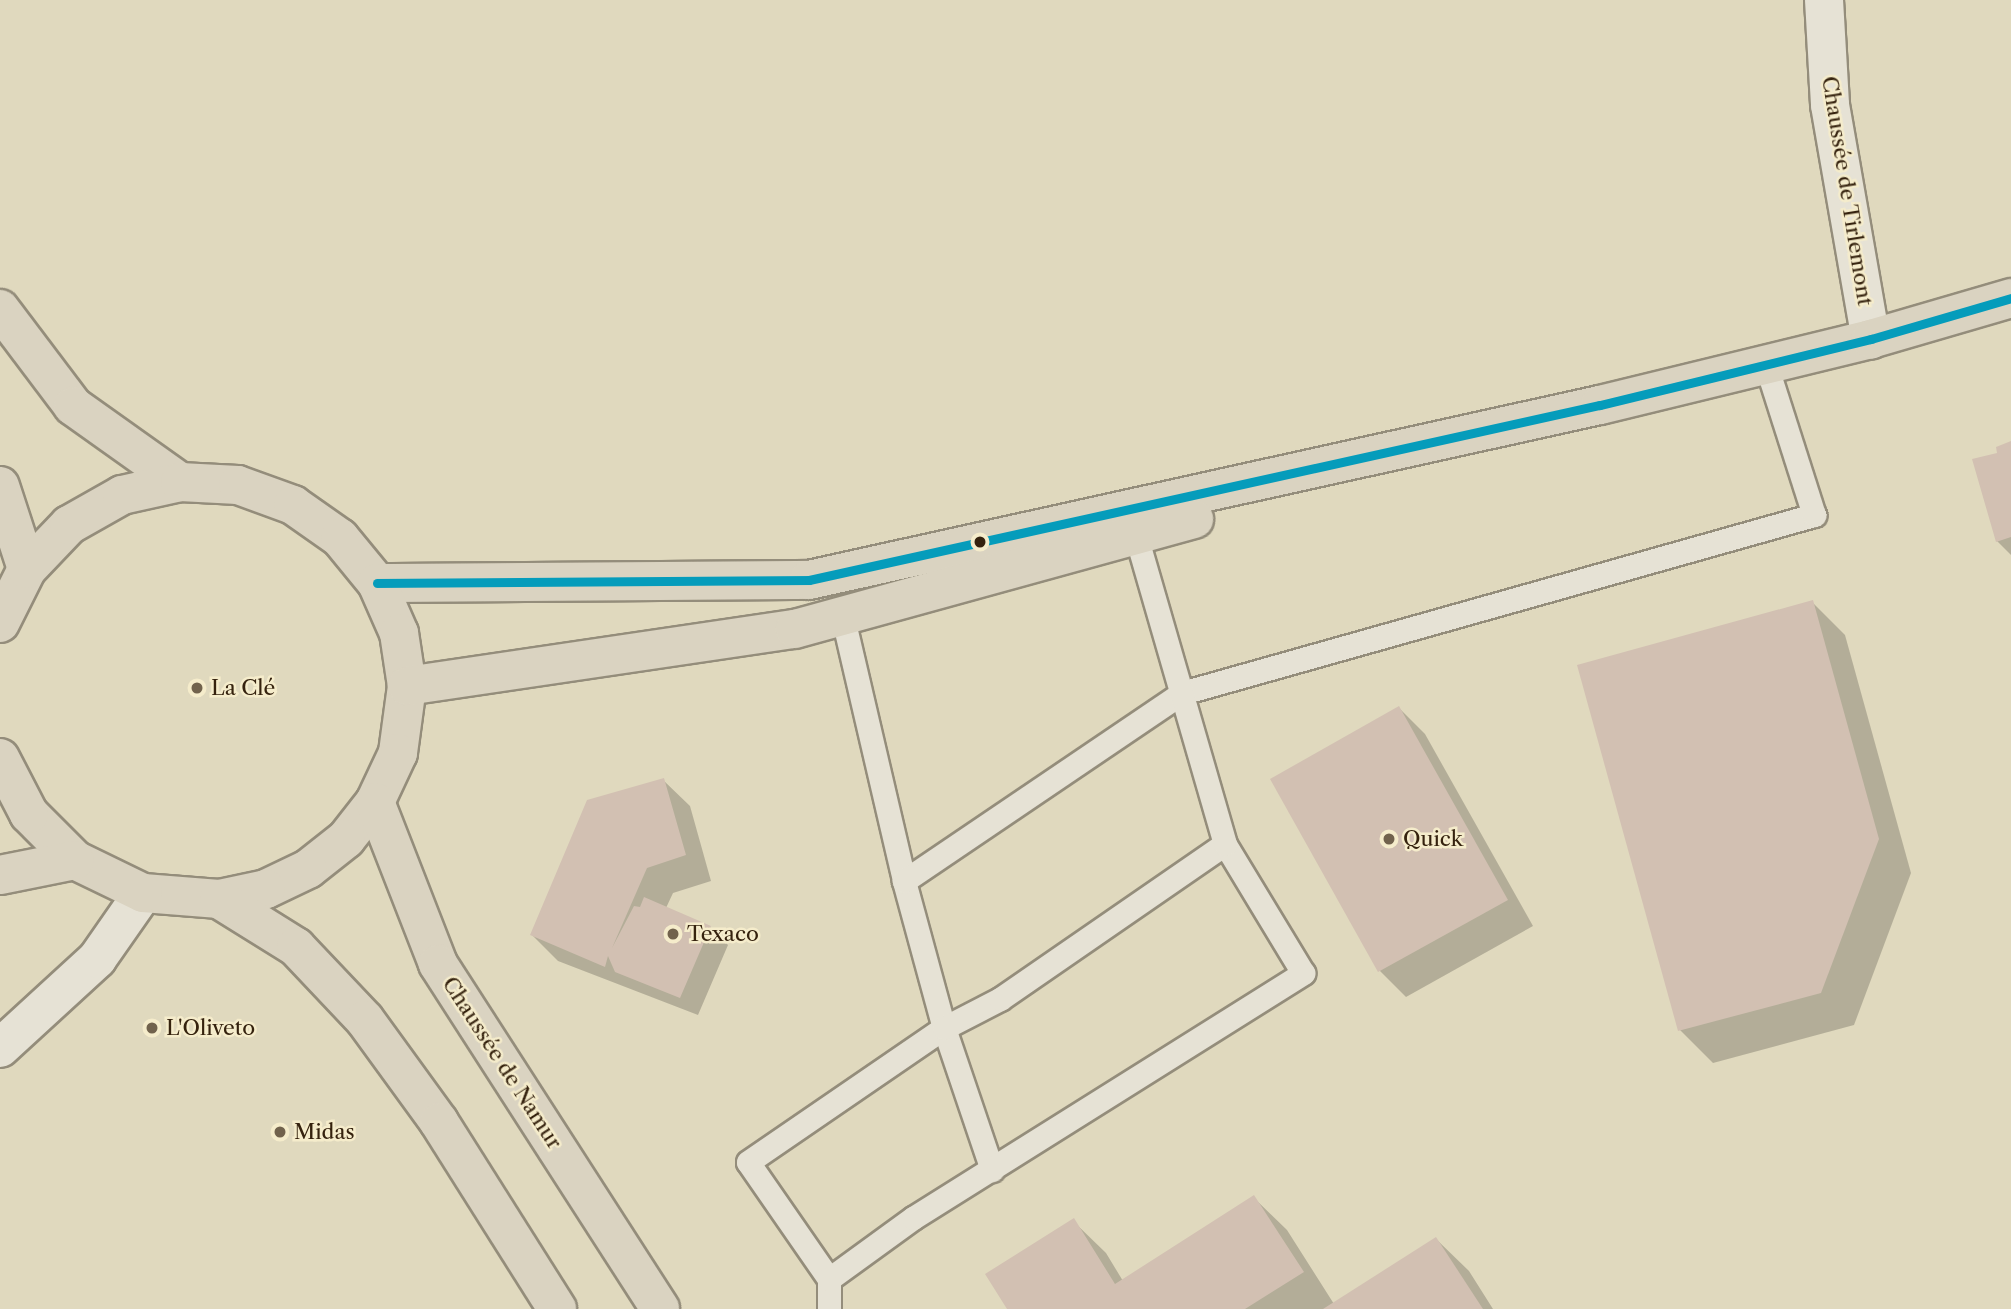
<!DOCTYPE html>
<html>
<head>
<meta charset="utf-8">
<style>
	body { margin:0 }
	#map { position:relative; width:2011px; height:1309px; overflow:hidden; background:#e0d9be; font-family:"Libre Caslon Text",serif }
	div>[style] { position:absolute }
	.shadow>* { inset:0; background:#0003 }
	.building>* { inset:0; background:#d2c0b2 }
	.roads { filter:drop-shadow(2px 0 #948d7b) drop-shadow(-2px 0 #948d7b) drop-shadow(0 2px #948d7b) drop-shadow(0 -2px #948d7b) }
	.lane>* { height:23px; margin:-11.5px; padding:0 11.5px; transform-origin:11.5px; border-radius:11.5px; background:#e6e2d5 }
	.street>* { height:38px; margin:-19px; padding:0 19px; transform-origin:19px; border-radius:19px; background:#e6e2d5 }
	.primary>* { height:38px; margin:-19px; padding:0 19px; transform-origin:19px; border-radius:19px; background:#dad3c1 }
	.bus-1>* { height:9px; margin:-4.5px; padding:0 4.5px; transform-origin:4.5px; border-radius:4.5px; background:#059cbb }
	.dots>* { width:19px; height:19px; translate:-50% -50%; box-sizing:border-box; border:4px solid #f5eccb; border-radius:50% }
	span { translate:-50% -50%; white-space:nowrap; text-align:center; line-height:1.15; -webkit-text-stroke:5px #f5eccb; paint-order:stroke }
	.street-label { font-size:21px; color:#35220e }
	.poi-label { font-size:21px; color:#35220e }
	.left { translate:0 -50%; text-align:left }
</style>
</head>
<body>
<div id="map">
	<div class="shadow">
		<i style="clip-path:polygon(2011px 443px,2011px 555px,1997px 541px,1998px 454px)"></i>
		<i style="clip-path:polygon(1812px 602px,1845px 635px,1911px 873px,1854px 1025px,1713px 1063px,1680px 1030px)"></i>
		<i style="clip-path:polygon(1399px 708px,1425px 734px,1533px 926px,1406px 997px,1380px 971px)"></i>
		<i style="clip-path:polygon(663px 780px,690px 806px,711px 881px,673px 893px,666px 908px,710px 927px,728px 945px,698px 1015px,558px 961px,532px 935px)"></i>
		<i style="clip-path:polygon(1254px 1198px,1287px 1230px,1334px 1304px,1436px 1239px,1469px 1271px,1493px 1309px,1010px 1309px,1073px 1221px,1106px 1253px,1123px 1281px)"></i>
	</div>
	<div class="building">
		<i style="clip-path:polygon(2011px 441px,2011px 537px,1996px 542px,1972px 459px,1997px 453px,1996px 447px)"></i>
		<i style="clip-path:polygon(1813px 600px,1879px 839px,1821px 993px,1678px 1031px,1577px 665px)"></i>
		<i style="clip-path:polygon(1399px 706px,1508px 900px,1378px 972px,1270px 779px)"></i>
		<i style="clip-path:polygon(664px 778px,686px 855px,647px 868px,612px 948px,634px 906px,640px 907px,644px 897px,711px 926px,680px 998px,615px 972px,608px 956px,605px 967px,530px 935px,587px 800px)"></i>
		<i style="clip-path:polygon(1254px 1195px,1304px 1272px,1245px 1309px,1007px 1309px,985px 1274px,1074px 1218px,1115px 1284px)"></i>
		<i style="clip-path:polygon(1436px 1237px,1483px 1309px,1323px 1309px)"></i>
	</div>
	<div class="roads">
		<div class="lane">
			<i style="left:843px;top:618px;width:270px;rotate:76.9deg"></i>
			<i style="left:904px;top:881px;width:152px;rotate:74.8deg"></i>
			<i style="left:944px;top:1028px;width:150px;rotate:71.3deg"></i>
			<i style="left:904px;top:881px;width:336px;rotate:-34.1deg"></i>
			<i style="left:1182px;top:693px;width:657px;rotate:-15.73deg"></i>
			<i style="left:1814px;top:515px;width:157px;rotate:-107.7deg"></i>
			<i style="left:829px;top:1279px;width:142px;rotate:-124.7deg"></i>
			<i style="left:748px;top:1162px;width:237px;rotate:-34.4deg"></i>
			<i style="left:944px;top:1028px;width:63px;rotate:-27.4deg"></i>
			<i style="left:1000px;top:999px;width:273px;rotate:-34.6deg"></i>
			<i style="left:829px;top:1309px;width:30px;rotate:-90deg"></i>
			<i style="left:829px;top:1279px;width:104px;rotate:-36deg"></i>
			<i style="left:913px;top:1218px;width:461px;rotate:-32.1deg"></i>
			<i style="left:1303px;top:973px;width:151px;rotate:-121.2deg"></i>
			<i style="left:1225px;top:844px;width:322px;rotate:-106.1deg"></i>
		</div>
		<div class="street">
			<i style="left:1824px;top:0;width:105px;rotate:86.7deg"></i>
			<i style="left:1830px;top:105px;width:238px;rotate:80.1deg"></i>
			<i style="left:0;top:1048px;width:132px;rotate:-42.5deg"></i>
			<i style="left:97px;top:959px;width:80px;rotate:-55.1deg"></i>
		</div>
		<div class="primary">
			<i style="left:0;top:309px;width:121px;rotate:53deg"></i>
			<i style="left:73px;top:406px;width:131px;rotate:35.4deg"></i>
			<i style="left:0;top:486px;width:87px;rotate:72deg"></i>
			<i style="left:377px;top:583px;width:432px;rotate:-0.4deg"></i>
			<i style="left:809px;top:580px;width:810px;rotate:-12.48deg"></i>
			<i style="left:1600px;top:405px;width:279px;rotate:-13.7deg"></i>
			<i style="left:1871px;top:339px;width:146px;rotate:-16.3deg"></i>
			<i style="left:0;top:623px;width:60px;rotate:-63.4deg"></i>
			<i style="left:27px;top:569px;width:61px;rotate:-46.3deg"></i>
			<i style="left:69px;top:525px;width:61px;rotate:-29.5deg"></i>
			<i style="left:122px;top:495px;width:59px;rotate:-12.6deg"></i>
			<i style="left:180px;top:482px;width:58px;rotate:3deg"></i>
			<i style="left:238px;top:485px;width:59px;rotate:20deg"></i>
			<i style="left:293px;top:505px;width:57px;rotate:35.1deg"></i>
			<i style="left:340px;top:538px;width:58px;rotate:50.6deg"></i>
			<i style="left:377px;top:583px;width:55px;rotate:66.3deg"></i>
			<i style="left:399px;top:633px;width:54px;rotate:81.4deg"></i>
			<i style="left:407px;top:686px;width:68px;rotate:97.7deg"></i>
			<i style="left:398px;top:753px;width:54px;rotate:115.1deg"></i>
			<i style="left:375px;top:802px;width:47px;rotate:128.1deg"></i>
			<i style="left:346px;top:839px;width:48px;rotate:141.7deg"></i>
			<i style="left:308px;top:869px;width:47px;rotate:154.5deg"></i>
			<i style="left:266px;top:889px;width:48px;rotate:168deg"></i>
			<i style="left:219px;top:899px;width:76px;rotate:-175.5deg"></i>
			<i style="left:143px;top:893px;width:76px;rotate:-154.1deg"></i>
			<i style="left:75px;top:860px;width:65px;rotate:-135deg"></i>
			<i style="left:29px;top:814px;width:63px;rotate:-117.4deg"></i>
			<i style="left:407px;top:686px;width:392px;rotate:-8.4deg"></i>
			<i style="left:795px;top:629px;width:414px;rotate:-15.4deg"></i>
			<i style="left:375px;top:802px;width:174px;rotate:68.7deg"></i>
			<i style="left:438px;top:964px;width:410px;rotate:57.2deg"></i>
			<i style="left:0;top:875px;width:76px;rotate:-11.3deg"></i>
			<i style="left:219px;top:899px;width:91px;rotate:31.9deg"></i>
			<i style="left:296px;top:947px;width:100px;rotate:46.6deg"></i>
			<i style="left:365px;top:1020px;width:126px;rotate:54deg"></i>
			<i style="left:439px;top:1122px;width:221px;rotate:57.7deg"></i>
		</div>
	</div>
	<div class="bus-1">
		<i style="left:377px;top:583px;width:432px;rotate:-0.4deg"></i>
		<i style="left:809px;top:580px;width:810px;rotate:-12.48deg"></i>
		<i style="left:1600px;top:405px;width:279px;rotate:-13.7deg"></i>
		<i style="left:1871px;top:339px;width:146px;rotate:-16.3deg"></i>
	</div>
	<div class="dots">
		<i style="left:980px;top:542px;background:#35220e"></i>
		<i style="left:197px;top:688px;background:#71624c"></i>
		<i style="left:1389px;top:839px;background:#71624c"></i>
		<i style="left:673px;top:934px;background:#71624c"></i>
		<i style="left:152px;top:1028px;background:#71624c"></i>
		<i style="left:280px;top:1132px;background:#71624c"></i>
	</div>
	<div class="street-label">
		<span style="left:1847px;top:191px;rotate:81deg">Chaussée de Tirlemont</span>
		<span style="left:502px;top:1063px;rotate:57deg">Chaussée de Namur</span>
	</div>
	<div class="poi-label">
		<span class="left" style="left:211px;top:688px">La Clé</span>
		<span class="left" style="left:1403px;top:839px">Quick</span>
		<span class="left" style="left:687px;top:934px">Texaco</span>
		<span class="left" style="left:166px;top:1028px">L'Oliveto</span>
		<span class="left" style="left:294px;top:1132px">Midas</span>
	</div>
</div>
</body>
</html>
